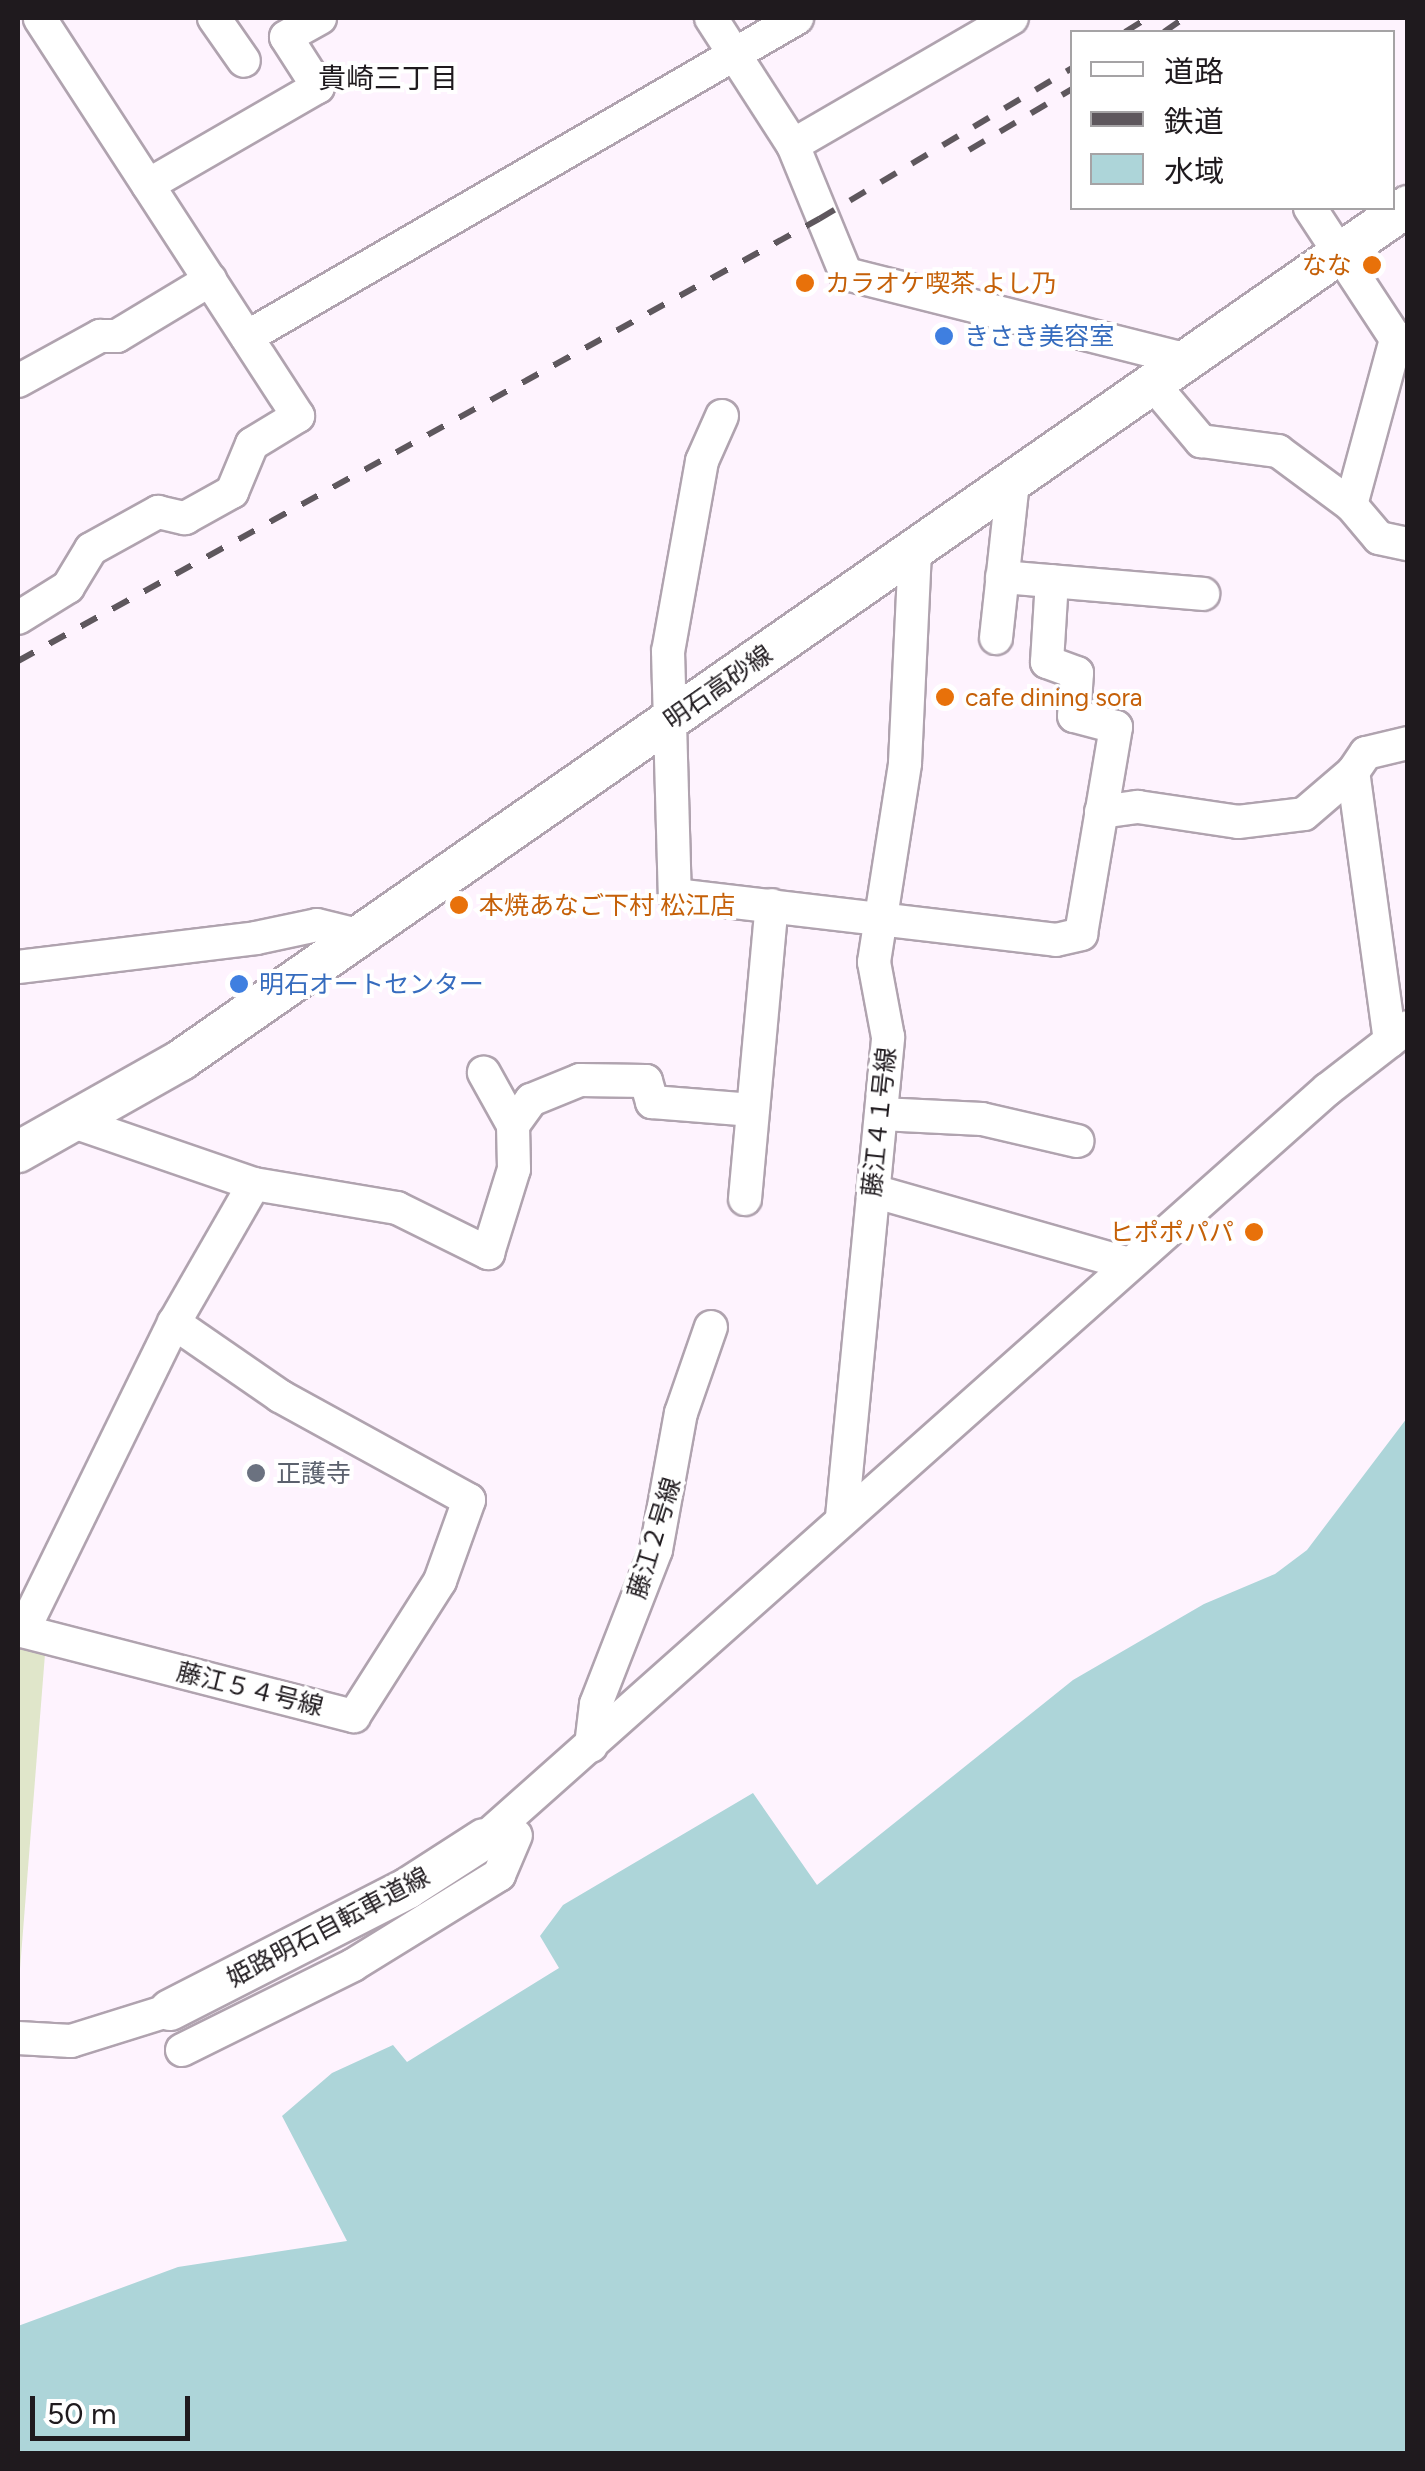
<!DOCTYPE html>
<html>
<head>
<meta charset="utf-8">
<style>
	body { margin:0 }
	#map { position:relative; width:1425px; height:2471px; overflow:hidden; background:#fef3fe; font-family:Figtree,"Noto Sans JP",sans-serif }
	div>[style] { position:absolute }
	.green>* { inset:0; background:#e0e6ca }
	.water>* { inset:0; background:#add5d9 }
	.roads { filter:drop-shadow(2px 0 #b0a3af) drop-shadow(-2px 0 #b0a3af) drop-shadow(0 2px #b0a3af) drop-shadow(0 -2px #b0a3af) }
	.minor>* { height:32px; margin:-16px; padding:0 16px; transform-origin:16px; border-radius:16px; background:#fff }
	.major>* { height:40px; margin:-20px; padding:0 20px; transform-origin:20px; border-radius:20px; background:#fff }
	.rail>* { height:6px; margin-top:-3px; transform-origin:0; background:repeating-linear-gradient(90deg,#5e575d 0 18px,transparent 0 36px) }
	.dots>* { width:28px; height:28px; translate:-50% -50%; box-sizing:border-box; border:5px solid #fff; border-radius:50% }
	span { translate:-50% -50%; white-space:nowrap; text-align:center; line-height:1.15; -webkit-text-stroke:8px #fff; paint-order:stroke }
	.food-label { font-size:25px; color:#c56008 }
	.right { translate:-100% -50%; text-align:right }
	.left { translate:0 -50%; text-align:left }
	.shop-label { font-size:25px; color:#366cbe }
	.street-label { font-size:25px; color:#1f1a1e }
	.worship-label { font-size:25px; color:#5b616d }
	.neighbourhood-label { font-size:28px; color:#1f1a1e }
	.frame { position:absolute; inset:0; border:20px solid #1f1a1e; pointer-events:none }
	.legend { position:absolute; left:1070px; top:30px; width:325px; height:180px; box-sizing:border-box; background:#fff; border:2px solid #a5a3a5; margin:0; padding:12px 18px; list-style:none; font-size:30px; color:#1f1a1e }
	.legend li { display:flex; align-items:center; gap:20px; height:50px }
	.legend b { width:50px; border:2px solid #a5a3a5 }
	.scale { position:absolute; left:30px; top:2396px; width:160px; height:45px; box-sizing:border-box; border:5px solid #1f1a1e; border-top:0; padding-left:12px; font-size:30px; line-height:35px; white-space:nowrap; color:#1f1a1e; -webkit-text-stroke:8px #fff; paint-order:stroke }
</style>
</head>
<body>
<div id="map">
	<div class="green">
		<i style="clip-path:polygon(18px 1646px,45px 1654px,18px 1994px)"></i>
	</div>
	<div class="water">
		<i style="clip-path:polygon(1407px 1418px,1407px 2453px,18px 2453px,18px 2326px,178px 2267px,347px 2241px,282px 2116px,332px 2073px,393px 2045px,407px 2062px,559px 1968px,540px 1936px,563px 1905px,753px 1793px,817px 1885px,1073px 1680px,1204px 1604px,1275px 1574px,1307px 1550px)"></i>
	</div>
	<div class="roads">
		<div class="minor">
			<i style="left:214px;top:18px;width:52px;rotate:55.1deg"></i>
			<i style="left:711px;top:18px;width:151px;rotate:57.2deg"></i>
			<i style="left:793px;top:145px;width:139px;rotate:67.7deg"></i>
			<i style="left:846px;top:274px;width:353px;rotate:14.1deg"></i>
			<i style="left:793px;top:145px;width:253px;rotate:-30.1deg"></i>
			<i style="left:148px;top:185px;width:196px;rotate:-30deg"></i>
			<i style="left:318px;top:87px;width:59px;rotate:-122.6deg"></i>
			<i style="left:286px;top:37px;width:39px;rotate:-29deg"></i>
			<i style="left:1310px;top:208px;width:157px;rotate:56.7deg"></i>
			<i style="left:1396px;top:339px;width:12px"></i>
			<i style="left:247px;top:337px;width:636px;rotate:-30.11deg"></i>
			<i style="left:18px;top:381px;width:94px;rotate:-28.8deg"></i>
			<i style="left:100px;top:336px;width:17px"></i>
			<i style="left:117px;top:336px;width:109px;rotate:-31.1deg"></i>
			<i style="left:1153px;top:384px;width:75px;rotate:49.9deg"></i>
			<i style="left:1201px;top:441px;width:78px;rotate:7.4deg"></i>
			<i style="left:1278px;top:451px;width:91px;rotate:36.5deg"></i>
			<i style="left:1351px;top:505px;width:43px;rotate:49.7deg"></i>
			<i style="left:1379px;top:538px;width:30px;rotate:12deg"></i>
			<i style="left:722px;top:416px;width:49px;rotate:114deg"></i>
			<i style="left:702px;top:461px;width:193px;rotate:100.1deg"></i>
			<i style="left:668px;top:651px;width:244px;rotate:88.4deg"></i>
			<i style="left:675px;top:895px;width:384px;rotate:6.7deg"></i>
			<i style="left:1056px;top:940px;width:26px;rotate:-13deg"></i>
			<i style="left:1081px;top:934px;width:210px;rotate:-80.4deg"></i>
			<i style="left:1116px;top:727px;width:43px;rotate:-165.3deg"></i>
			<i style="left:1074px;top:716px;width:43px;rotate:-86deg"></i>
			<i style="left:1077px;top:673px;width:32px;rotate:-160deg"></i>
			<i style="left:1047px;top:662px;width:81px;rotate:-86.5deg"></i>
			<i style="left:1351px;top:505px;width:172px;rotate:-74.8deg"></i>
			<i style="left:1002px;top:577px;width:202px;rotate:4.8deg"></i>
			<i style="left:18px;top:618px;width:59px;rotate:-31.8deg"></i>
			<i style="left:68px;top:587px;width:44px;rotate:-58.8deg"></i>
			<i style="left:91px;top:549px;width:77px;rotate:-28.9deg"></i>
			<i style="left:158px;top:512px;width:28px;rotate:13deg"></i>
			<i style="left:185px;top:518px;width:54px;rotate:-29deg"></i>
			<i style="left:232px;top:492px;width:52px;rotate:-67.4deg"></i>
			<i style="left:252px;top:444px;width:54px;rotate:-31.3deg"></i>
			<i style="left:298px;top:416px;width:474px;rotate:-123deg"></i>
			<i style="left:996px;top:638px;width:158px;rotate:-83.8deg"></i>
			<i style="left:1101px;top:812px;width:37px;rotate:-8deg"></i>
			<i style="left:1138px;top:807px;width:101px;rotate:8.5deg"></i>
			<i style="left:1238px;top:822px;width:66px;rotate:-6.9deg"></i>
			<i style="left:1304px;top:814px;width:65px;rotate:-40.6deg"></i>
			<i style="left:18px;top:967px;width:240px;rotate:-6.9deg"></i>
			<i style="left:256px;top:938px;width:62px;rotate:-12deg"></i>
			<i style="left:317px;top:925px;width:45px;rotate:14deg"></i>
			<i style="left:1390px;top:1041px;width:272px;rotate:-97.8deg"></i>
			<i style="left:1353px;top:772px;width:23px;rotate:-56deg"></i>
			<i style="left:1366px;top:753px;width:43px;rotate:-13.4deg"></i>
			<i style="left:881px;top:1114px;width:101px;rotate:2.8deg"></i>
			<i style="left:982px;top:1119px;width:98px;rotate:13deg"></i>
			<i style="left:74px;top:1122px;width:190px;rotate:19deg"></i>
			<i style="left:254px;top:1184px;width:145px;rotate:9.5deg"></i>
			<i style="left:397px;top:1208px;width:102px;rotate:26.3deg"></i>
			<i style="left:488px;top:1253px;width:88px;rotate:-72.8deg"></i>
			<i style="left:514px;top:1169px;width:44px;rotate:-91.3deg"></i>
			<i style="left:513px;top:1125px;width:60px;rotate:-119.1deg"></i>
			<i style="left:513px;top:1125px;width:31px;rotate:-54deg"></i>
			<i style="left:531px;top:1100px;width:53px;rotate:-22.2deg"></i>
			<i style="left:580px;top:1080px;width:66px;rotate:0.9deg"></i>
			<i style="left:646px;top:1081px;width:22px;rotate:74deg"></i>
			<i style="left:652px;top:1102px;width:101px;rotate:4.5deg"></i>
			<i style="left:873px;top:1191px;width:267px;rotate:15.9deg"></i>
			<i style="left:745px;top:1199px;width:295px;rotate:-84.8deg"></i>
			<i style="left:842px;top:1517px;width:482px;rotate:-84.5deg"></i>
			<i style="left:888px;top:1037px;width:76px;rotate:-100.6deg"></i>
			<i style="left:874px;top:962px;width:201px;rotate:-81.1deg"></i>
			<i style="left:905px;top:763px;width:214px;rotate:-87.3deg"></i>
			<i style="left:18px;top:1630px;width:347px;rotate:14.4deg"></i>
			<i style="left:354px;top:1716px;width:160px;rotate:-57.5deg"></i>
			<i style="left:440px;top:1581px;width:86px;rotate:-70.3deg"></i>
			<i style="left:469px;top:1500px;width:216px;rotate:-151.2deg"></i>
			<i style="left:280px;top:1396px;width:129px;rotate:-145.4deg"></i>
			<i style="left:23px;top:1631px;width:343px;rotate:-63.9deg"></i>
			<i style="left:174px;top:1323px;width:160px;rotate:-60.1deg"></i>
			<i style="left:591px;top:1746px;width:42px;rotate:-83.2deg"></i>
			<i style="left:596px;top:1704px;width:165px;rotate:-68.7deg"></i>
			<i style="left:656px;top:1550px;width:139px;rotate:-79.7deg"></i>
			<i style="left:681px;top:1413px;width:91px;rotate:-70.8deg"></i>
			<i style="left:484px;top:1839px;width:1129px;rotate:-41.63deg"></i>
			<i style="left:1328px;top:1089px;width:101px;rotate:-37.8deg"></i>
			<i style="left:18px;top:2038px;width:53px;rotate:3.2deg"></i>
			<i style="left:71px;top:2041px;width:104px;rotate:-17.4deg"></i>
			<i style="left:182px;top:2050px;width:191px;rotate:-26.4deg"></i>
			<i style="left:353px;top:1965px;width:172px;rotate:-31.7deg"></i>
			<i style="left:499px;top:1875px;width:43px;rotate:-67deg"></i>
		</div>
		<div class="major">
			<i style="left:18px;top:1152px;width:187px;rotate:-29.4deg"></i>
			<i style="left:181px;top:1060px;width:1495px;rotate:-34.84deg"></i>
			<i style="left:170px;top:2010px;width:267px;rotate:-27.1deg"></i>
			<i style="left:408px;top:1888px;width:90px;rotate:-32.8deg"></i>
		</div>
	</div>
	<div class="rail">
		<i style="left:1125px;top:32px;width:26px;rotate:-32deg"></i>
		<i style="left:1164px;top:32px;width:24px;rotate:-35deg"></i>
		<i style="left:969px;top:150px;width:120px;rotate:-30.6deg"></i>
		<i style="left:18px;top:661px;width:915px;rotate:-28.89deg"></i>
		<i style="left:819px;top:219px;width:295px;rotate:-30.8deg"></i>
	</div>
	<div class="dots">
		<i style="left:1372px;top:265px;background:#e8710a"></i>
		<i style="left:805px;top:283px;background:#e8710a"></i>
		<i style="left:944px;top:336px;background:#3f7fe0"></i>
		<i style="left:945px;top:697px;background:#e8710a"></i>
		<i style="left:459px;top:905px;background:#e8710a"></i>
		<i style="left:239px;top:984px;background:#3f7fe0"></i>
		<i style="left:1254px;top:1232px;background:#e8710a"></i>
		<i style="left:256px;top:1473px;background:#6b7280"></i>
	</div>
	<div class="food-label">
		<span class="right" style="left:1352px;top:265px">なな</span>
		<span class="left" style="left:825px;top:283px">カラオケ喫茶 よし乃</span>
		<span class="left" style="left:965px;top:697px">cafe dining sora</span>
		<span class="left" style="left:479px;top:905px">本焼あなご下村 松江店</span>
		<span class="right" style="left:1234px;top:1232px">ヒポポパパ</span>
	</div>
	<div class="shop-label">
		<span class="left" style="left:964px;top:336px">きさき美容室</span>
		<span class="left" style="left:259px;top:984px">明石オートセンター</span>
	</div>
	<div class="street-label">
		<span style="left:718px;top:687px;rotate:-35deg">明石高砂線</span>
		<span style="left:879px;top:1122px;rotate:-84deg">藤江４１号線</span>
		<span style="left:654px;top:1538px;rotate:-73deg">藤江２号線</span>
		<span style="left:250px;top:1689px;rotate:14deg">藤江５４号線</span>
		<span style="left:328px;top:1927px;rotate:-28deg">姫路明石自転車道線</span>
	</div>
	<div class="worship-label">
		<span class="left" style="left:276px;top:1473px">正護寺</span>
	</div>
	<div class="neighbourhood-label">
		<span style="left:388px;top:78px">貴崎三丁目</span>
	</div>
	<div class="frame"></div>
	<ul class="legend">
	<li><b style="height:12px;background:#fff"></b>道路</li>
	<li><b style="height:12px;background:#5e575d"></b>鉄道</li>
	<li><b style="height:28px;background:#add5d9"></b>水域</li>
	</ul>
	<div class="scale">50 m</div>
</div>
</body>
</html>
